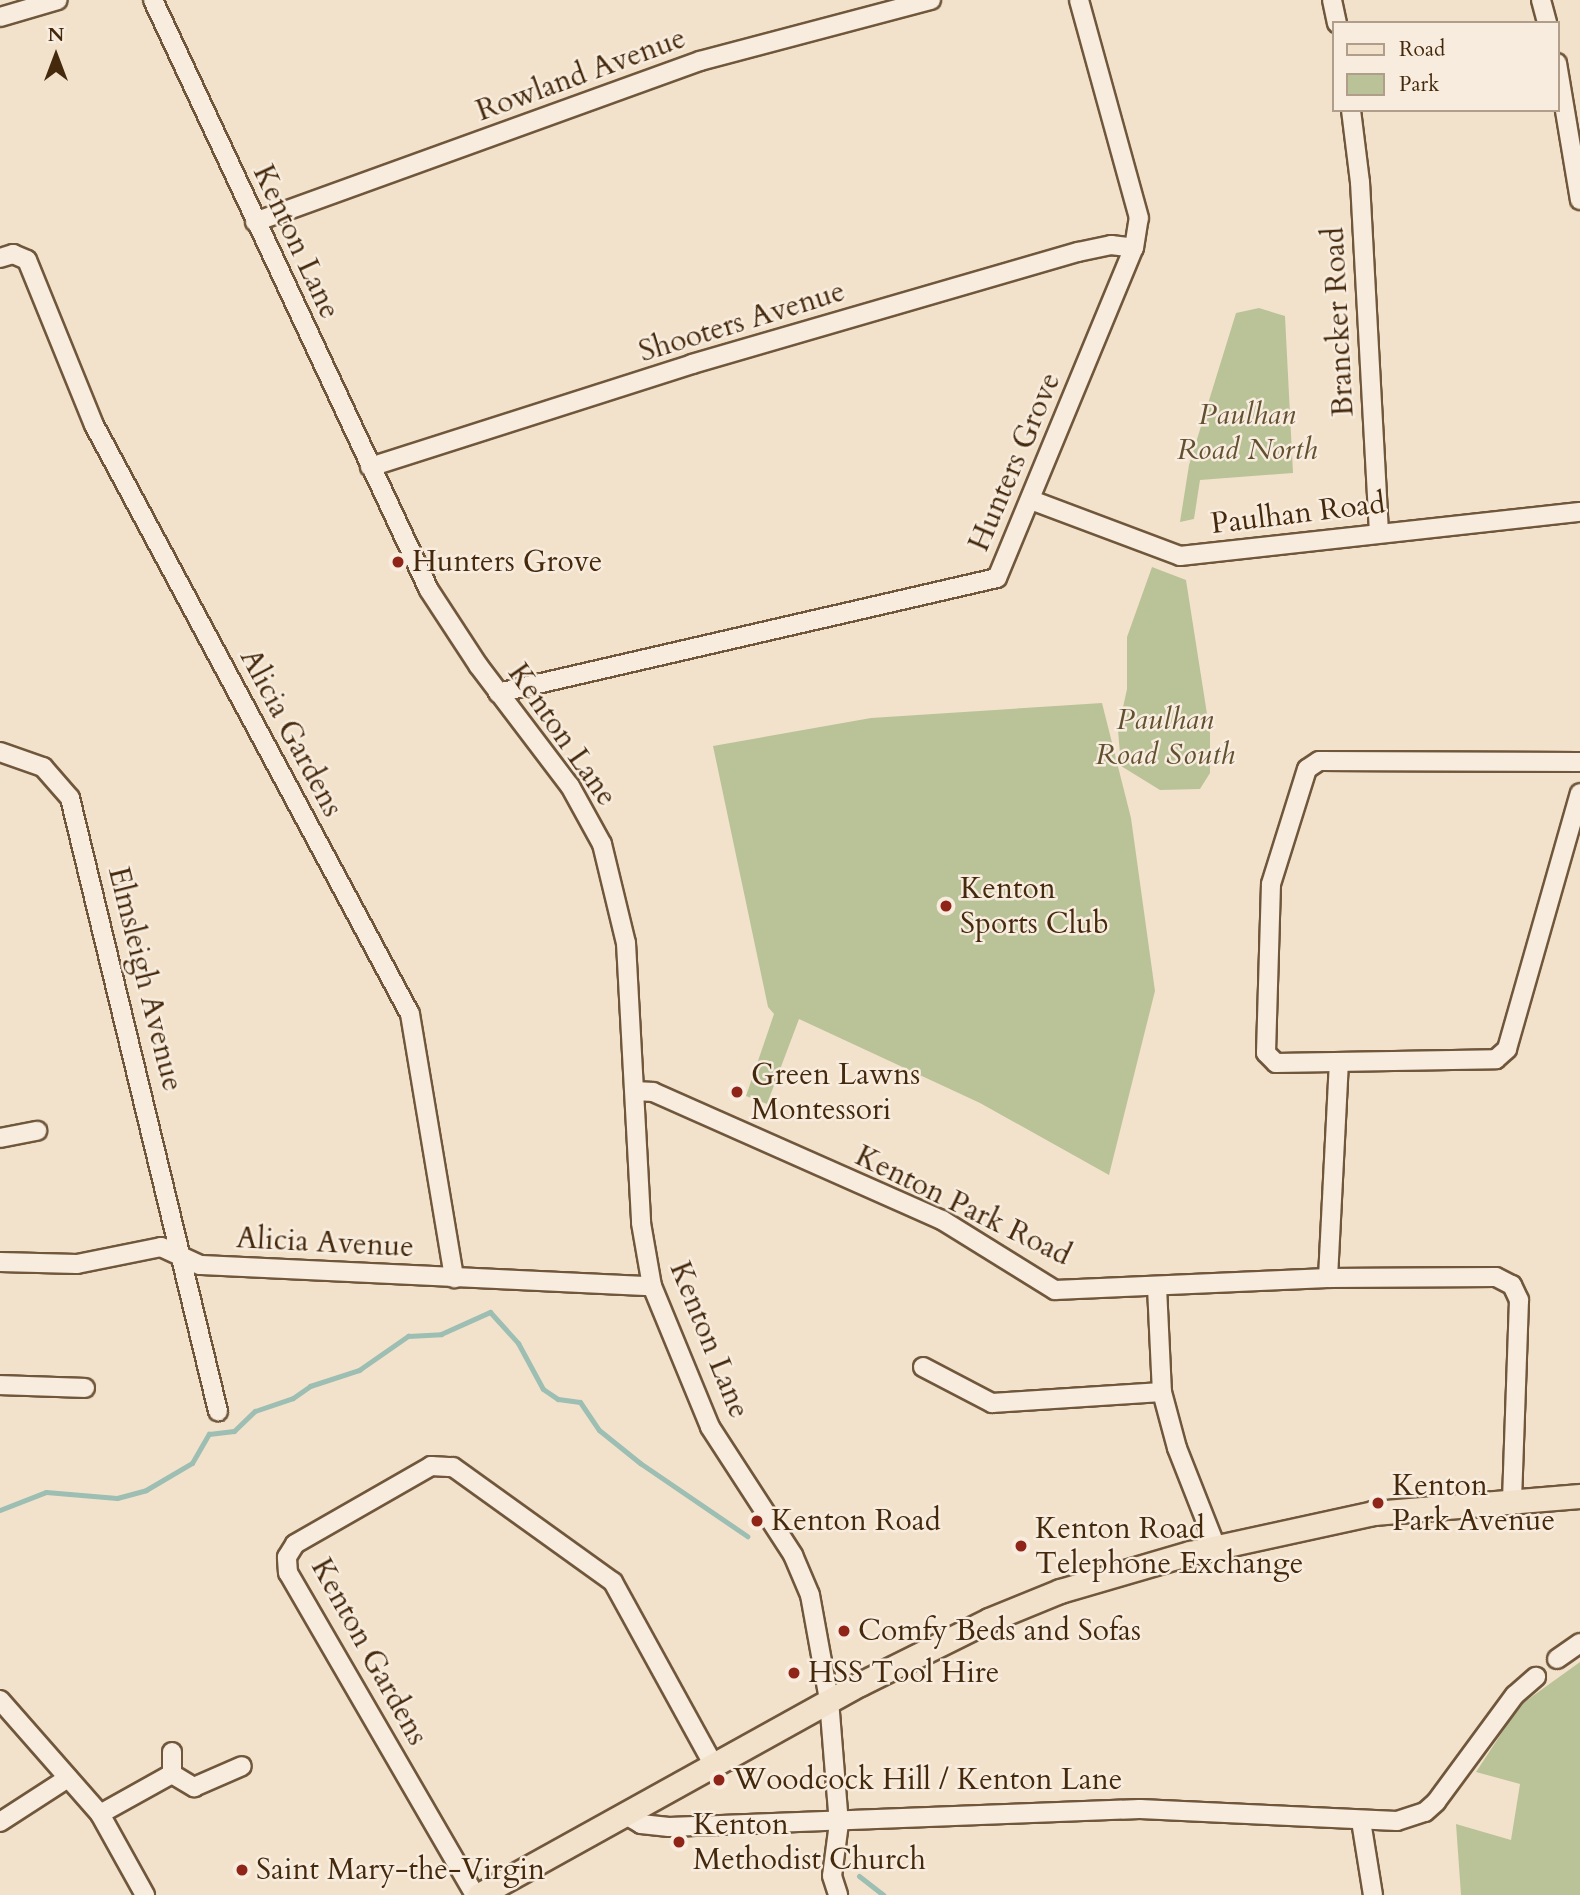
<!DOCTYPE html>
<html>
<head>
<meta charset="utf-8">
<style>
	body { margin:0 }
	#map { position:relative; width:1580px; height:1895px; overflow:hidden; background:#f3e2cb; font-family:Cardo,serif }
	div>[style] { position:absolute }
	.green>* { inset:0; background:#bac398 }
	.stream>* { height:5px; margin:-2.5px; padding:0 2.5px; transform-origin:2.5px; border-radius:2.5px; background:#9cbeb3 }
	.roads { filter:drop-shadow(2px 0 #70573c) drop-shadow(-2px 0 #70573c) drop-shadow(0 2px #70573c) drop-shadow(0 -2px #70573c) }
	.minor>* { height:18px; margin:-9px; padding:0 9px; transform-origin:9px; border-radius:9px; background:#f7ecdd }
	.major>* { height:23px; margin:-11.5px; padding:0 11.5px; transform-origin:11.5px; border-radius:11.5px; background:#f3e2cb }
	.dots>* { width:19px; height:19px; translate:-50% -50%; box-sizing:border-box; border:4px solid #f7ecdd; border-radius:50% }
	span { translate:-50% -50%; white-space:nowrap; text-align:center; line-height:1.15; -webkit-text-stroke:5px #f7ecdd; paint-order:stroke }
	.street-label { font-size:30px; color:#45290d }
	.park-label { font-size:30px; color:#625030; font-style:italic }
	.poi-label { font-size:30px; color:#45290d }
	.left { translate:0 -50%; text-align:left }
	.legend { position:absolute; left:1332px; top:21px; width:228px; height:91px; box-sizing:border-box; background:#f7ecdd; border:2px solid #b09e8a; margin:0; padding:9px 12px; list-style:none; font-size:21px; color:#45290d }
	.legend li { display:flex; align-items:center; gap:14px; height:35px }
	.legend b { width:35px; border:2px solid #b09e8a }
	.north { position:absolute; left:21px; top:21px; width:70px; height:70px; -webkit-text-stroke:5px #f7ecdd; paint-order:stroke; rotate:0deg; font-size:19px; font-weight:700; line-height:28px; text-align:center; color:#45290d }
	.north::after { content:''; display:block; margin:auto; width:24px; height:32px; background:#45290d; clip-path:polygon(50% 0,100% 100%,50% 72%,0 100%) }
</style>
</head>
<body>
<div id="map">
	<div class="green">
		<i style="clip-path:polygon(1259px 308px,1285px 316px,1293px 473px,1200px 480px,1194px 519px,1180px 522px,1189px 465px,1236px 313px)"></i>
		<i style="clip-path:polygon(1152px 567px,1186px 580px,1210px 733px,1210px 773px,1200px 789px,1160px 790px,1121px 766px,1118px 730px,1127px 689px,1127px 637px)"></i>
		<i style="clip-path:polygon(1102px 703px,1131px 818px,1155px 991px,1109px 1175px,980px 1103px,799px 1019px,767px 1104px,746px 1096px,774px 1014px,768px 1007px,713px 746px,871px 718px)"></i>
		<i style="clip-path:polygon(1580px 1662px,1580px 1895px,1461px 1895px,1456px 1824px,1511px 1840px,1520px 1784px,1476px 1772px,1520px 1705px)"></i>
	</div>
	<div class="stream">
		<i style="left:0;top:1510px;width:49px;rotate:-21.4deg"></i>
		<i style="left:46px;top:1492px;width:71px;rotate:4.8deg"></i>
		<i style="left:117px;top:1498px;width:30px;rotate:-15deg"></i>
		<i style="left:146px;top:1490px;width:53px;rotate:-30.4deg"></i>
		<i style="left:192px;top:1463px;width:34px;rotate:-60deg"></i>
		<i style="left:209px;top:1434px;width:25px;rotate:-7deg"></i>
		<i style="left:234px;top:1431px;width:29px;rotate:-44deg"></i>
		<i style="left:255px;top:1411px;width:40px;rotate:-18.9deg"></i>
		<i style="left:293px;top:1398px;width:21px;rotate:-35deg"></i>
		<i style="left:310px;top:1386px;width:52px;rotate:-18.1deg"></i>
		<i style="left:359px;top:1370px;width:60px;rotate:-34.8deg"></i>
		<i style="left:408px;top:1336px;width:33px;rotate:-3deg"></i>
		<i style="left:441px;top:1334px;width:54px;rotate:-24.2deg"></i>
		<i style="left:490px;top:1312px;width:42px;rotate:47.9deg"></i>
		<i style="left:518px;top:1343px;width:52px;rotate:61.5deg"></i>
		<i style="left:543px;top:1389px;width:18px;rotate:34deg"></i>
		<i style="left:558px;top:1399px;width:22px;rotate:8deg"></i>
		<i style="left:580px;top:1402px;width:34px;rotate:56deg"></i>
		<i style="left:599px;top:1430px;width:53px;rotate:38.8deg"></i>
		<i style="left:640px;top:1463px;width:130px;rotate:34.3deg"></i>
		<i style="left:859px;top:1876px;width:31px;rotate:38deg"></i>
	</div>
	<div class="roads">
		<div class="minor">
			<i style="left:153px;top:0;width:651px;rotate:64.93deg"></i>
			<i style="left:429px;top:590px;width:90px;rotate:56.8deg"></i>
			<i style="left:478px;top:665px;width:152px;rotate:52.8deg"></i>
			<i style="left:570px;top:786px;width:66px;rotate:61.1deg"></i>
			<i style="left:602px;top:844px;width:102px;rotate:76.4deg"></i>
			<i style="left:626px;top:943px;width:280px;rotate:86.9deg"></i>
			<i style="left:641px;top:1223px;width:64px;rotate:80.1deg"></i>
			<i style="left:652px;top:1286px;width:152px;rotate:67.6deg"></i>
			<i style="left:710px;top:1427px;width:153px;rotate:57deg"></i>
			<i style="left:793px;top:1555px;width:43px;rotate:67deg"></i>
			<i style="left:810px;top:1595px;width:107px;rotate:79.7deg"></i>
			<i style="left:829px;top:1700px;width:123px;rotate:85.4deg"></i>
			<i style="left:839px;top:1823px;width:53px;rotate:97.5deg"></i>
			<i style="left:832px;top:1876px;width:20px;rotate:72deg"></i>
			<i style="left:1332px;top:0;width:24px;rotate:78deg"></i>
			<i style="left:1541px;top:0;width:24px;rotate:75deg"></i>
			<i style="left:0;top:17px;width:60px;rotate:-16.3deg"></i>
			<i style="left:1557px;top:63px;width:139px;rotate:80.5deg"></i>
			<i style="left:1351px;top:110px;width:73px;rotate:82.9deg"></i>
			<i style="left:1360px;top:182px;width:351px;rotate:86.9deg"></i>
			<i style="left:255px;top:222px;width:473px;rotate:-19.9deg"></i>
			<i style="left:700px;top:61px;width:239px;rotate:-14.8deg"></i>
			<i style="left:0;top:258px;width:14px;rotate:-17deg"></i>
			<i style="left:13px;top:254px;width:15px;rotate:23deg"></i>
			<i style="left:27px;top:260px;width:178px;rotate:67.9deg"></i>
			<i style="left:94px;top:425px;width:668px;rotate:61.79deg"></i>
			<i style="left:410px;top:1014px;width:268px;rotate:80.5deg"></i>
			<i style="left:370px;top:467px;width:338px;rotate:-17.7deg"></i>
			<i style="left:692px;top:364px;width:402px;rotate:-16.2deg"></i>
			<i style="left:1078px;top:252px;width:34px;rotate:-12deg"></i>
			<i style="left:1111px;top:245px;width:23px;rotate:7deg"></i>
			<i style="left:1031px;top:500px;width:159px;rotate:20.6deg"></i>
			<i style="left:1180px;top:556px;width:402px;rotate:-6.3deg"></i>
			<i style="left:498px;top:693px;width:512px;rotate:-12.98deg"></i>
			<i style="left:997px;top:578px;width:357px;rotate:-67.5deg"></i>
			<i style="left:1134px;top:248px;width:30px;rotate:-81deg"></i>
			<i style="left:1139px;top:218px;width:226px;rotate:-105.4deg"></i>
			<i style="left:0;top:752px;width:46px;rotate:19.2deg"></i>
			<i style="left:43px;top:767px;width:41px;rotate:48.9deg"></i>
			<i style="left:70px;top:798px;width:631px;rotate:76.43deg"></i>
			<i style="left:1580px;top:762px;width:261px;rotate:-179.8deg"></i>
			<i style="left:1319px;top:761px;width:14px;rotate:146deg"></i>
			<i style="left:1307px;top:769px;width:121px;rotate:107.4deg"></i>
			<i style="left:1271px;top:884px;width:169px;rotate:91.7deg"></i>
			<i style="left:1266px;top:1053px;width:14px;rotate:45deg"></i>
			<i style="left:1276px;top:1063px;width:220px;rotate:-1deg"></i>
			<i style="left:1496px;top:1059px;width:15px;rotate:-42deg"></i>
			<i style="left:1507px;top:1049px;width:266px;rotate:-74.1deg"></i>
			<i style="left:635px;top:1091px;width:18px;rotate:3deg"></i>
			<i style="left:653px;top:1092px;width:316px;rotate:23.9deg"></i>
			<i style="left:942px;top:1220px;width:133px;rotate:31.8deg"></i>
			<i style="left:1055px;top:1290px;width:273px;rotate:-2.5deg"></i>
			<i style="left:1328px;top:1278px;width:168px;rotate:-0.3deg"></i>
			<i style="left:1496px;top:1277px;width:18px;rotate:27deg"></i>
			<i style="left:1512px;top:1285px;width:17px;rotate:65deg"></i>
			<i style="left:1519px;top:1300px;width:199px;rotate:92deg"></i>
			<i style="left:0;top:1138px;width:38px;rotate:-11deg"></i>
			<i style="left:0;top:1262px;width:77px;rotate:1.5deg"></i>
			<i style="left:77px;top:1264px;width:86px;rotate:-11.4deg"></i>
			<i style="left:161px;top:1247px;width:43px;rotate:24.8deg"></i>
			<i style="left:200px;top:1265px;width:452px;rotate:2.7deg"></i>
			<i style="left:1328px;top:1278px;width:214px;rotate:-87.1deg"></i>
			<i style="left:1157px;top:1287px;width:105px;rotate:87.3deg"></i>
			<i style="left:1162px;top:1392px;width:58px;rotate:75deg"></i>
			<i style="left:1177px;top:1448px;width:106px;rotate:68.5deg"></i>
			<i style="left:923px;top:1367px;width:78px;rotate:27.6deg"></i>
			<i style="left:992px;top:1403px;width:170px;rotate:-3.7deg"></i>
			<i style="left:0;top:1385px;width:85px;rotate:2deg"></i>
			<i style="left:1557px;top:1659px;width:28px;rotate:-35deg"></i>
			<i style="left:0;top:1700px;width:152px;rotate:48.7deg"></i>
			<i style="left:100px;top:1814px;width:93px;rotate:60.9deg"></i>
			<i style="left:172px;top:1752px;width:22px;rotate:90deg"></i>
			<i style="left:172px;top:1774px;width:26px;rotate:31deg"></i>
			<i style="left:194px;top:1787px;width:52px;rotate:-23.6deg"></i>
			<i style="left:100px;top:1814px;width:82px;rotate:-29.1deg"></i>
			<i style="left:624px;top:1814px;width:20px;rotate:30deg"></i>
			<i style="left:641px;top:1824px;width:28px;rotate:6deg"></i>
			<i style="left:669px;top:1827px;width:471px;rotate:-2.2deg"></i>
			<i style="left:1140px;top:1809px;width:257px;rotate:2.7deg"></i>
			<i style="left:1397px;top:1821px;width:29px;rotate:-18deg"></i>
			<i style="left:1425px;top:1812px;width:15px;rotate:-42deg"></i>
			<i style="left:1436px;top:1802px;width:133px;rotate:-53.6deg"></i>
			<i style="left:1515px;top:1695px;width:28px;rotate:-41deg"></i>
			<i style="left:1361px;top:1821px;width:75px;rotate:80.8deg"></i>
			<i style="left:0;top:1822px;width:81px;rotate:-32.9deg"></i>
			<i style="left:475px;top:1895px;width:372px;rotate:-120.1deg"></i>
			<i style="left:288px;top:1573px;width:16px;rotate:-94deg"></i>
			<i style="left:287px;top:1557px;width:15px;rotate:-58deg"></i>
			<i style="left:295px;top:1544px;width:157px;rotate:-29.8deg"></i>
			<i style="left:431px;top:1466px;width:22px;rotate:3deg"></i>
			<i style="left:453px;top:1467px;width:197px;rotate:35.7deg"></i>
			<i style="left:613px;top:1582px;width:210px;rotate:61.2deg"></i>
		</div>
		<div class="major">
			<i style="left:479px;top:1895px;width:436px;rotate:-29deg"></i>
			<i style="left:860px;top:1684px;width:144px;rotate:-26.4deg"></i>
			<i style="left:989px;top:1620px;width:77px;rotate:-22.2deg"></i>
			<i style="left:1060px;top:1591px;width:135px;rotate:-16.3deg"></i>
			<i style="left:1190px;top:1553px;width:187px;rotate:-12.3deg"></i>
			<i style="left:1373px;top:1513px;width:208px;rotate:-4.7deg"></i>
		</div>
	</div>
	<div class="dots">
		<i style="left:398px;top:562px;background:#8f2418"></i>
		<i style="left:946px;top:906px;background:#8f2418"></i>
		<i style="left:737px;top:1092px;background:#8f2418"></i>
		<i style="left:1378px;top:1503px;background:#8f2418"></i>
		<i style="left:757px;top:1521px;background:#8f2418"></i>
		<i style="left:1021px;top:1546px;background:#8f2418"></i>
		<i style="left:844px;top:1631px;background:#8f2418"></i>
		<i style="left:794px;top:1673px;background:#8f2418"></i>
		<i style="left:719px;top:1780px;background:#8f2418"></i>
		<i style="left:679px;top:1842px;background:#8f2418"></i>
		<i style="left:242px;top:1870px;background:#8f2418"></i>
	</div>
	<div class="street-label">
		<span style="left:581px;top:75px;rotate:-20deg">Rowland Avenue</span>
		<span style="left:296px;top:242px;rotate:65deg">Kenton Lane</span>
		<span style="left:742px;top:322px;rotate:-17deg">Shooters Avenue</span>
		<span style="left:1339px;top:322px;rotate:-93deg">Brancker Road</span>
		<span style="left:1015px;top:462px;rotate:-67deg">Hunters Grove</span>
		<span style="left:1298px;top:514px;rotate:-7deg">Paulhan Road</span>
		<span style="left:291px;top:733px;rotate:62deg">Alicia Gardens</span>
		<span style="left:562px;top:735px;rotate:55deg">Kenton Lane</span>
		<span style="left:145px;top:979px;rotate:76deg">Elmsleigh Avenue</span>
		<span style="left:963px;top:1206px;rotate:26deg">Kenton Park Road</span>
		<span style="left:325px;top:1243px;rotate:3deg">Alicia Avenue</span>
		<span style="left:709px;top:1340px;rotate:68deg">Kenton Lane</span>
		<span style="left:369px;top:1652px;rotate:61deg">Kenton Gardens</span>
	</div>
	<div class="park-label">
		<span style="left:1247px;top:432px">Paulhan<br>Road North</span>
		<span style="left:1165px;top:737px">Paulhan<br>Road South</span>
	</div>
	<div class="poi-label">
		<span class="left" style="left:412px;top:562px">Hunters Grove</span>
		<span class="left" style="left:960px;top:906px">Kenton<br>Sports Club</span>
		<span class="left" style="left:751px;top:1092px">Green Lawns<br>Montessori</span>
		<span class="left" style="left:1392px;top:1503px">Kenton<br>Park Avenue</span>
		<span class="left" style="left:771px;top:1521px">Kenton Road</span>
		<span class="left" style="left:1035px;top:1546px">Kenton Road<br>Telephone Exchange</span>
		<span class="left" style="left:858px;top:1631px">Comfy Beds and Sofas</span>
		<span class="left" style="left:808px;top:1673px">HSS Tool Hire</span>
		<span class="left" style="left:733px;top:1780px">Woodcock Hill / Kenton Lane</span>
		<span class="left" style="left:693px;top:1842px">Kenton<br>Methodist Church</span>
		<span class="left" style="left:256px;top:1870px">Saint Mary-the-Virgin</span>
	</div>
	<ul class="legend">
	<li><b style="height:9px;background:#f3e2cb"></b>Road</li>
	<li><b style="height:19px;background:#bac398"></b>Park</li>
	</ul>
	<div class="north">N</div>
</div>
</body>
</html>
